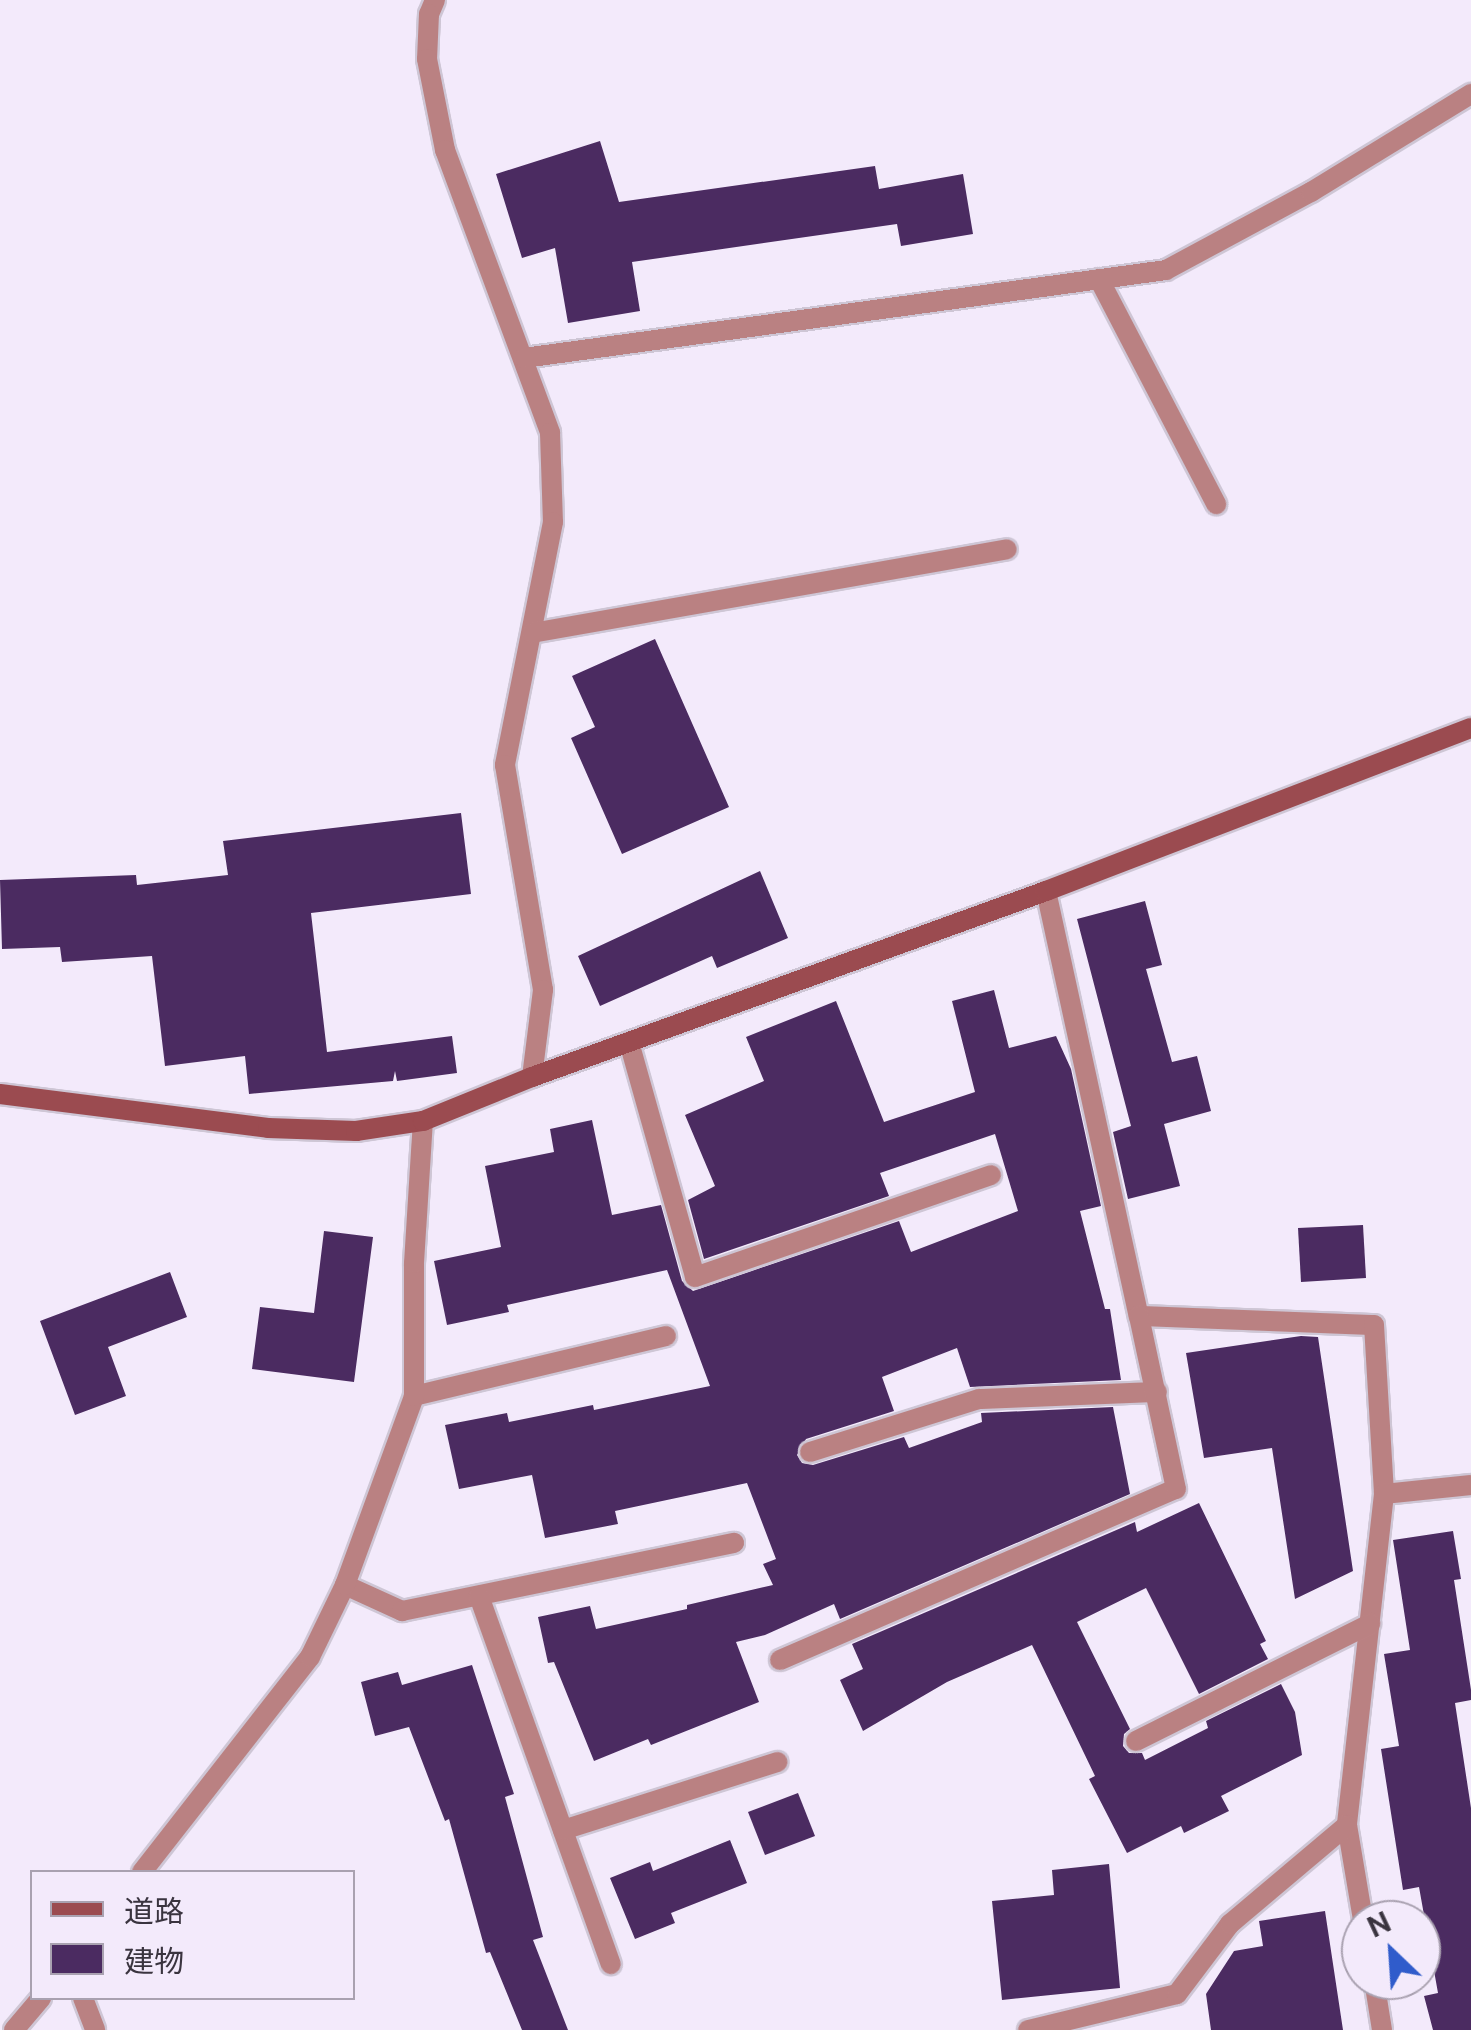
<!DOCTYPE html>
<html>
<head>
<meta charset="utf-8">
<style>
	body { margin:0 }
	#map { position:relative; width:1471px; height:2030px; overflow:hidden; background:#f3eafb; font-family:"Public Sans","Noto Sans JP",sans-serif }
	div>[style] { position:absolute }
	.building>* { inset:0; background:#4b2b61 }
	.roads { filter:drop-shadow(2px 0 #cec6d5) drop-shadow(-2px 0 #cec6d5) drop-shadow(0 2px #cec6d5) drop-shadow(0 -2px #cec6d5) }
	.street>* { height:20px; margin:-10px; padding:0 10px; transform-origin:10px; border-radius:10px; background:#ba8182 }
	.secondary>* { height:20px; margin:-10px; padding:0 10px; transform-origin:10px; border-radius:10px; background:#9b4b50 }
	span { translate:-50% -50%; white-space:nowrap; text-align:center; line-height:1.15; -webkit-text-stroke:10px #f3eafb; paint-order:stroke }
	.legend { position:absolute; left:30px; top:1870px; width:325px; height:130px; box-sizing:border-box; background:#f3eafb; border:2px solid #a9a1b0; margin:0; padding:12px 18px; list-style:none; font-size:30px; color:#3a343f }
	.legend li { display:flex; align-items:center; gap:20px; height:50px }
	.legend b { width:50px; border:2px solid #a9a1b0 }
	.north { position:absolute; left:1341px; top:1900px; width:100px; height:100px; box-sizing:border-box; background:#f3eafb; border:2px solid #a9a1b0; border-radius:50%; rotate:335deg; font-size:28px; font-weight:700; line-height:40px; text-align:center; color:#3a343f }
	.north::after { content:''; display:block; margin:auto; width:35px; height:45px; background:#305ccb; clip-path:polygon(50% 0,100% 100%,50% 72%,0 100%) }
</style>
</head>
<body>
<div id="map">
	<div class="building">
		<i style="clip-path:polygon(600px 141px,619px 202px,875px 166px,879px 189px,963px 174px,973px 234px,901px 246px,897px 224px,632px 262px,640px 311px,568px 323px,555px 248px,522px 258px,496px 174px)"></i>
		<i style="clip-path:polygon(655px 639px,729px 807px,622px 854px,571px 738px,595px 727px,572px 676px)"></i>
		<i style="clip-path:polygon(461px 813px,471px 894px,311px 913px,327px 1052px,452px 1036px,457px 1073px,397px 1081px,395px 1071px,393px 1081px,249px 1094px,245px 1056px,165px 1066px,152px 956px,62px 962px,60px 947px,2px 949px,0 880px,136px 875px,137px 885px,228px 875px,223px 841px)"></i>
		<i style="clip-path:polygon(760px 871px,788px 938px,717px 968px,712px 956px,600px 1006px,578px 956px)"></i>
		<i style="clip-path:polygon(1145px 901px,1162px 965px,1146px 969px,1172px 1062px,1197px 1056px,1211px 1111px,1164px 1124px,1180px 1186px,1128px 1199px,1113px 1132px,1131px 1126px,1077px 919px)"></i>
		<i style="clip-path:polygon(994px 990px,1009px 1048px,1056px 1036px,1071px 1069px,1101px 1206px,1080px 1211px,1105px 1309px,1110px 1309px,1121px 1380px,970px 1387px,957px 1348px,882px 1377px,894px 1411px,806px 1439px,797px 1455px,802px 1463px,813px 1465px,904px 1437px,909px 1448px,982px 1422px,981px 1413px,1113px 1407px,1130px 1494px,840px 1619px,834px 1604px,765px 1635px,736px 1642px,759px 1702px,651px 1745px,648px 1739px,594px 1761px,554px 1662px,548px 1663px,538px 1617px,590px 1606px,596px 1629px,687px 1609px,687px 1605px,773px 1585px,763px 1564px,776px 1559px,747px 1483px,615px 1511px,618px 1524px,545px 1538px,532px 1475px,459px 1489px,445px 1425px,507px 1413px,509px 1422px,593px 1405px,594px 1410px,710px 1386px,667px 1270px,507px 1305px,509px 1312px,447px 1325px,434px 1261px,501px 1247px,485px 1166px,554px 1152px,550px 1129px,592px 1120px,612px 1215px,661px 1205px,682px 1281px,693px 1291px,899px 1221px,911px 1252px,1018px 1211px,995px 1134px,880px 1173px,889px 1196px,704px 1259px,688px 1200px,715px 1186px,685px 1115px,764px 1081px,746px 1037px,836px 1001px,884px 1122px,975px 1092px,952px 1001px)"></i>
		<i style="clip-path:polygon(1363px 1225px,1366px 1278px,1301px 1282px,1298px 1228px)"></i>
		<i style="clip-path:polygon(324px 1231px,373px 1237px,354px 1382px,252px 1369px,260px 1307px,314px 1313px)"></i>
		<i style="clip-path:polygon(170px 1272px,187px 1317px,108px 1347px,126px 1396px,75px 1415px,40px 1321px)"></i>
		<i style="clip-path:polygon(1301px 1336px,1318px 1337px,1353px 1571px,1295px 1599px,1272px 1448px,1204px 1458px,1186px 1353px)"></i>
		<i style="clip-path:polygon(1199px 1503px,1266px 1641px,1260px 1644px,1268px 1659px,1199px 1694px,1146px 1588px,1077px 1622px,1130px 1729px,1124px 1734px,1123px 1746px,1129px 1753px,1142px 1753px,1145px 1760px,1208px 1728px,1206px 1721px,1281px 1684px,1295px 1712px,1302px 1755px,1221px 1796px,1229px 1811px,1184px 1833px,1181px 1826px,1127px 1853px,1089px 1779px,1095px 1776px,1032px 1645px,947px 1682px,863px 1731px,840px 1680px,863px 1669px,852px 1644px,1135px 1522px,1137px 1532px)"></i>
		<i style="clip-path:polygon(1453px 1531px,1461px 1579px,1454px 1580px,1471px 1690px,1471px 1700px,1455px 1703px,1471px 1808px,1471px 2030px,1433px 2030px,1424px 1996px,1438px 1993px,1419px 1887px,1403px 1890px,1381px 1749px,1399px 1746px,1384px 1654px,1410px 1650px,1393px 1540px)"></i>
		<i style="clip-path:polygon(472px 1665px,514px 1794px,505px 1797px,543px 1937px,533px 1940px,568px 2030px,522px 2030px,490px 1952px,486px 1953px,449px 1819px,445px 1821px,409px 1727px,375px 1736px,361px 1682px,398px 1672px,402px 1685px)"></i>
		<i style="clip-path:polygon(798px 1793px,815px 1836px,765px 1855px,748px 1812px)"></i>
		<i style="clip-path:polygon(730px 1840px,747px 1883px,671px 1913px,675px 1923px,635px 1939px,610px 1878px,650px 1862px,653px 1871px)"></i>
		<i style="clip-path:polygon(1109px 1864px,1120px 1988px,1002px 2000px,992px 1901px,1054px 1895px,1052px 1870px)"></i>
		<i style="clip-path:polygon(1325px 1911px,1343px 2030px,1211px 2030px,1206px 1994px,1234px 1951px,1263px 1946px,1259px 1921px)"></i>
	</div>
	<div class="roads">
		<div class="street">
			<i style="left:435px;top:0;width:15px;rotate:113deg"></i>
			<i style="left:429px;top:14px;width:45px;rotate:92.5deg"></i>
			<i style="left:427px;top:59px;width:93px;rotate:78.8deg"></i>
			<i style="left:445px;top:150px;width:302px;rotate:69.6deg"></i>
			<i style="left:550px;top:433px;width:89px;rotate:88.1deg"></i>
			<i style="left:553px;top:522px;width:248px;rotate:101.2deg"></i>
			<i style="left:505px;top:765px;width:228px;rotate:80.4deg"></i>
			<i style="left:543px;top:990px;width:88px;rotate:97.2deg"></i>
			<i style="left:1099px;top:279px;width:254px;rotate:62.5deg"></i>
			<i style="left:524px;top:358px;width:648px;rotate:-7.8deg"></i>
			<i style="left:1166px;top:270px;width:165px;rotate:-28.3deg"></i>
			<i style="left:1311px;top:192px;width:188px;rotate:-31.5deg"></i>
			<i style="left:532px;top:633px;width:482px;rotate:-10deg"></i>
			<i style="left:1046px;top:891px;width:435px;rotate:77.7deg"></i>
			<i style="left:1139px;top:1316px;width:235px;rotate:2.2deg"></i>
			<i style="left:1374px;top:1325px;width:169px;rotate:86.6deg"></i>
			<i style="left:1384px;top:1494px;width:333px;rotate:96.4deg"></i>
			<i style="left:1347px;top:1825px;width:96px;rotate:80.4deg"></i>
			<i style="left:629px;top:1042px;width:244px;rotate:74.3deg"></i>
			<i style="left:695px;top:1277px;width:313px;rotate:-19deg"></i>
			<i style="left:414px;top:1396px;width:259px;rotate:-13.4deg"></i>
			<i style="left:810px;top:1452px;width:177px;rotate:-17.4deg"></i>
			<i style="left:979px;top:1399px;width:178px;rotate:-2.3deg"></i>
			<i style="left:1384px;top:1494px;width:87px;rotate:-5.9deg"></i>
			<i style="left:345px;top:1585px;width:63px;rotate:24.5deg"></i>
			<i style="left:402px;top:1611px;width:339px;rotate:-11.6deg"></i>
			<i style="left:479px;top:1596px;width:391px;rotate:70.3deg"></i>
			<i style="left:780px;top:1660px;width:431px;rotate:-23.4deg"></i>
			<i style="left:1176px;top:1489px;width:177px;rotate:-102.1deg"></i>
			<i style="left:1136px;top:1741px;width:262px;rotate:-26.6deg"></i>
			<i style="left:563px;top:1830px;width:225px;rotate:-17.6deg"></i>
			<i style="left:142px;top:1872px;width:273px;rotate:-52deg"></i>
			<i style="left:310px;top:1657px;width:80px;rotate:-64.1deg"></i>
			<i style="left:345px;top:1585px;width:201px;rotate:-69.9deg"></i>
			<i style="left:414px;top:1396px;width:133px;rotate:-90deg"></i>
			<i style="left:414px;top:1263px;width:142px;rotate:-86.4deg"></i>
			<i style="left:1374px;top:1980px;width:51px;rotate:80.9deg"></i>
			<i style="left:83px;top:1998px;width:34px;rotate:69deg"></i>
			<i style="left:14px;top:2030px;width:42px;rotate:-49.8deg"></i>
			<i style="left:1028px;top:2030px;width:153px;rotate:-13.6deg"></i>
			<i style="left:1177px;top:1994px;width:88px;rotate:-52.9deg"></i>
			<i style="left:1230px;top:1924px;width:153px;rotate:-40.2deg"></i>
		</div>
		<div class="secondary">
			<i style="left:0;top:1094px;width:270px;rotate:7.2deg"></i>
			<i style="left:268px;top:1128px;width:88px;rotate:2deg"></i>
			<i style="left:356px;top:1131px;width:68px;rotate:-8.5deg"></i>
			<i style="left:423px;top:1121px;width:118px;rotate:-22deg"></i>
			<i style="left:532px;top:1077px;width:547px;rotate:-19.89deg"></i>
			<i style="left:1046px;top:891px;width:455px;rotate:-21deg"></i>
		</div>
	</div>
	<ul class="legend">
	<li><b style="height:12px;background:#9b4b50"></b>道路</li>
	<li><b style="height:28px;background:#4b2b61"></b>建物</li>
	</ul>
	<div class="north">N</div>
</div>
</body>
</html>
